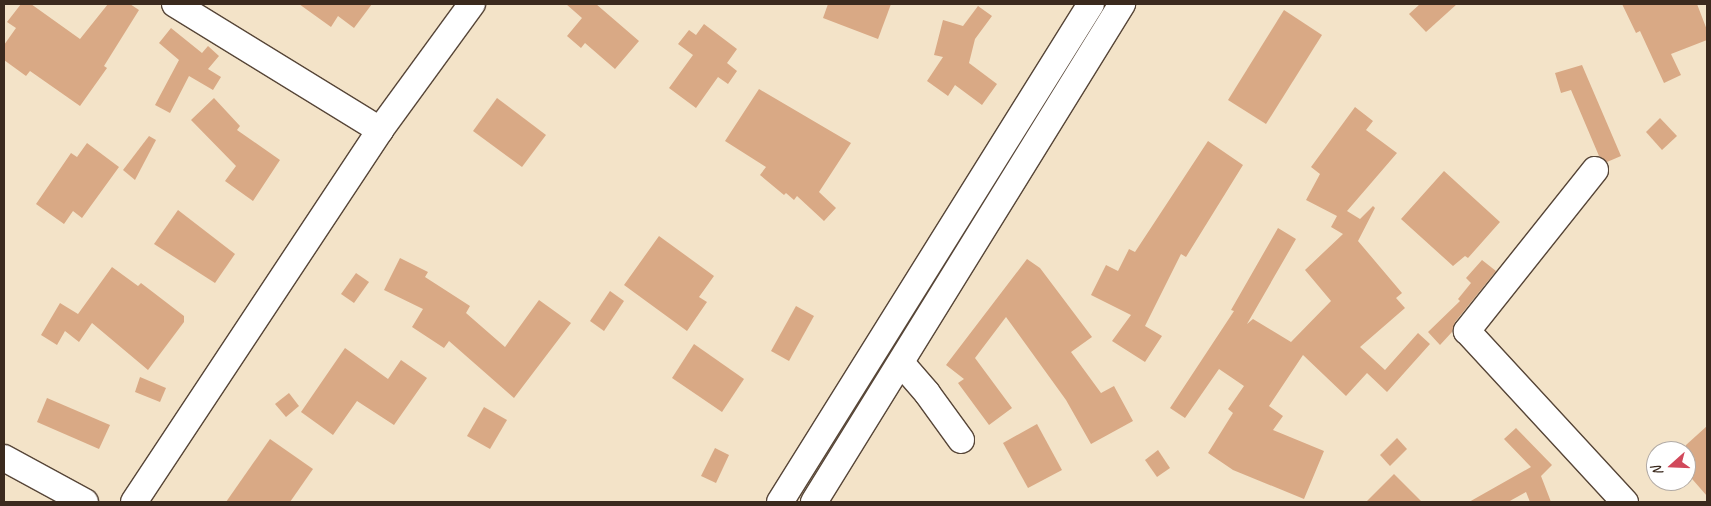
<!DOCTYPE html>
<html>
<head>
<meta charset="utf-8">
<style>
	body { margin:0 }
	#map { position:relative; width:1711px; height:506px; overflow:hidden; background:#f3e3c8; font-family:Caveat,sans-serif }
	div>[style] { position:absolute }
	.building>* { inset:0; background:#d9a985 }
	.roads { filter:drop-shadow(1px 0 #574638) drop-shadow(-1px 0 #574638) drop-shadow(0 1px #574638) drop-shadow(0 -1px #574638) }
	.minor>* { height:26px; margin:-13px; padding:0 13px; transform-origin:13px; border-radius:13px; background:#fff }
	span { translate:-50% -50%; white-space:nowrap; text-align:center; line-height:1.15; -webkit-text-stroke:4.5px #fff; paint-order:stroke }
	.frame { position:absolute; inset:0; border:5px solid #3b2a1e; pointer-events:none }
	.north { position:absolute; left:1646px; top:441px; width:50px; height:50px; box-sizing:border-box; background:#fff; border:1px solid #b1aaa5; border-radius:50%; rotate:250deg; font-size:14px; font-weight:700; line-height:20px; text-align:center; color:#3b2a1e }
	.north::after { content:''; display:block; margin:auto; width:18px; height:22px; background:#d1495b; clip-path:polygon(50% 0,100% 100%,50% 72%,0 100%) }
</style>
</head>
<body>
<div id="map">
	<div class="building">
		<i style="clip-path:polygon(21px 4px,31px 4px,80px 39px,108px 4px,130px 4px,139px 10px,104px 66px,107px 68px,80px 106px,30px 71px,26px 76px,4px 60px,4px 45px,16px 28px,7px 22px)"></i>
		<i style="clip-path:polygon(299px 4px,372px 4px,354px 28px,338px 16px,331px 27px)"></i>
		<i style="clip-path:polygon(566px 4px,596px 4px,639px 41px,615px 69px,585px 43px,581px 48px,567px 36px,582px 18px)"></i>
		<i style="clip-path:polygon(828px 4px,891px 4px,878px 39px,823px 18px)"></i>
		<i style="clip-path:polygon(1420px 4px,1457px 4px,1426px 32px,1409px 14px)"></i>
		<i style="clip-path:polygon(1622px 4px,1697px 4px,1707px 30px,1707px 40px,1671px 54px,1681px 75px,1664px 83px,1640px 31px,1636px 33px)"></i>
		<i style="clip-path:polygon(978px 6px,992px 16px,975px 39px,969px 63px,997px 84px,982px 105px,955px 85px,948px 96px,927px 81px,943px 57px,934px 55px,943px 20px,963px 26px)"></i>
		<i style="clip-path:polygon(1284px 10px,1322px 35px,1266px 124px,1228px 100px)"></i>
		<i style="clip-path:polygon(704px 24px,737px 49px,727px 63px,737px 71px,728px 84px,718px 77px,696px 108px,669px 88px,693px 55px,678px 44px,689px 30px,696px 35px)"></i>
		<i style="clip-path:polygon(171px 28px,202px 53px,208px 46px,219px 56px,208px 69px,221px 77px,213px 90px,189px 76px,170px 113px,155px 105px,179px 60px,159px 43px)"></i>
		<i style="clip-path:polygon(1582px 65px,1621px 156px,1607px 162px,1599px 156px,1571px 90px,1561px 93px,1555px 73px)"></i>
		<i style="clip-path:polygon(759px 89px,851px 143px,819px 192px,836px 208px,824px 221px,797px 196px,794px 200px,786px 193px,784px 195px,760px 175px,766px 167px,725px 141px)"></i>
		<i style="clip-path:polygon(214px 98px,240px 126px,237px 130px,280px 160px,253px 201px,225px 181px,236px 166px,191px 120px)"></i>
		<i style="clip-path:polygon(497px 98px,546px 135px,522px 167px,473px 131px)"></i>
		<i style="clip-path:polygon(1355px 107px,1373px 121px,1366px 130px,1397px 153px,1347px 211px,1360px 219px,1373px 206px,1375px 208px,1358px 241px,1402px 293px,1396px 298px,1405px 308px,1360px 347px,1385px 370px,1418px 333px,1430px 344px,1387px 392px,1367px 373px,1346px 396px,1303px 355px,1269px 406px,1283px 416px,1273px 430px,1324px 451px,1304px 499px,1233px 470px,1208px 453px,1233px 413px,1228px 409px,1244px 386px,1219px 369px,1185px 418px,1170px 408px,1234px 311px,1231px 310px,1278px 228px,1296px 239px,1247px 324px,1253px 319px,1291px 342px,1331px 301px,1305px 270px,1343px 234px,1331px 227px,1337px 216px,1306px 200px,1320px 174px,1311px 167px)"></i>
		<i style="clip-path:polygon(1660px 118px,1677px 136px,1662px 150px,1646px 132px)"></i>
		<i style="clip-path:polygon(149px 136px,156px 140px,135px 180px,123px 170px)"></i>
		<i style="clip-path:polygon(1208px 141px,1243px 165px,1186px 257px,1181px 254px,1145px 326px,1162px 336px,1145px 362px,1112px 341px,1131px 315px,1091px 295px,1106px 265px,1118px 271px,1129px 249px,1135px 252px)"></i>
		<i style="clip-path:polygon(87px 143px,119px 167px,82px 218px,73px 211px,64px 224px,36px 204px,71px 153px,77px 157px)"></i>
		<i style="clip-path:polygon(1444px 171px,1500px 222px,1468px 258px,1465px 256px,1453px 266px,1401px 219px)"></i>
		<i style="clip-path:polygon(178px 210px,235px 254px,215px 283px,154px 244px)"></i>
		<i style="clip-path:polygon(659px 236px,714px 276px,699px 297px,707px 302px,687px 331px,624px 285px)"></i>
		<i style="clip-path:polygon(400px 258px,428px 272px,425px 277px,470px 306px,466px 313px,505px 347px,539px 300px,571px 323px,514px 398px,449px 341px,444px 348px,412px 327px,423px 309px,384px 290px)"></i>
		<i style="clip-path:polygon(1027px 259px,1040px 268px,1092px 337px,1071px 352px,1101px 393px,1114px 386px,1133px 421px,1091px 444px,1066px 400px,1006px 317px,975px 358px,1012px 408px,989px 425px,958px 383px,964px 379px,946px 365px)"></i>
		<i style="clip-path:polygon(1482px 260px,1496px 271px,1455px 322px,1452px 332px,1440px 345px,1428px 332px,1460px 301px,1458px 299px,1471px 283px,1466px 278px)"></i>
		<i style="clip-path:polygon(112px 267px,138px 286px,141px 283px,184px 316px,184px 322px,148px 370px,92px 323px,79px 342px,65px 331px,57px 345px,41px 335px,60px 303px,78px 314px)"></i>
		<i style="clip-path:polygon(356px 273px,369px 282px,354px 303px,341px 294px)"></i>
		<i style="clip-path:polygon(610px 291px,624px 301px,604px 331px,590px 321px)"></i>
		<i style="clip-path:polygon(796px 306px,814px 316px,789px 361px,771px 351px)"></i>
		<i style="clip-path:polygon(694px 344px,744px 379px,722px 412px,672px 378px)"></i>
		<i style="clip-path:polygon(345px 348px,388px 379px,401px 360px,427px 378px,394px 425px,357px 401px,333px 435px,301px 412px)"></i>
		<i style="clip-path:polygon(140px 377px,166px 388px,160px 402px,135px 392px)"></i>
		<i style="clip-path:polygon(289px 393px,299px 406px,286px 417px,275px 404px)"></i>
		<i style="clip-path:polygon(47px 398px,110px 425px,99px 449px,37px 422px)"></i>
		<i style="clip-path:polygon(484px 407px,507px 420px,490px 449px,467px 436px)"></i>
		<i style="clip-path:polygon(1037px 424px,1062px 470px,1028px 488px,1003px 443px)"></i>
		<i style="clip-path:polygon(1707px 426px,1707px 496px,1686px 472px,1686px 445px)"></i>
		<i style="clip-path:polygon(1516px 428px,1552px 465px,1541px 476px,1551px 502px,1530px 502px,1526px 492px,1508px 502px,1469px 502px,1531px 467px,1504px 439px)"></i>
		<i style="clip-path:polygon(1397px 438px,1407px 449px,1390px 466px,1380px 455px)"></i>
		<i style="clip-path:polygon(270px 439px,313px 469px,290px 502px,226px 502px)"></i>
		<i style="clip-path:polygon(715px 448px,729px 455px,716px 483px,701px 476px)"></i>
		<i style="clip-path:polygon(1158px 450px,1170px 468px,1157px 477px,1145px 460px)"></i>
		<i style="clip-path:polygon(1394px 474px,1422px 502px,1366px 502px)"></i>
	</div>
	<div class="roads">
		<div class="minor">
			<i style="left:175px;top:4px;width:241px;rotate:31.6deg"></i>
			<i style="left:1595px;top:170px;width:206px;rotate:128.5deg"></i>
			<i style="left:1467px;top:331px;width:233px;rotate:47.3deg"></i>
			<i style="left:902px;top:364px;width:38px;rotate:49deg"></i>
			<i style="left:927px;top:393px;width:58px;rotate:54.1deg"></i>
			<i style="left:4px;top:458px;width:92px;rotate:28.5deg"></i>
			<i style="left:134px;top:502px;width:446px;rotate:-56.5deg"></i>
			<i style="left:380px;top:130px;width:156px;rotate:-53.9deg"></i>
			<i style="left:780px;top:502px;width:587px;rotate:-58.02deg"></i>
			<i style="left:814px;top:502px;width:586px;rotate:-58.26deg"></i>
		</div>
	</div>
	<div class="frame"></div>
	<div class="north">N</div>
</div>
</body>
</html>
